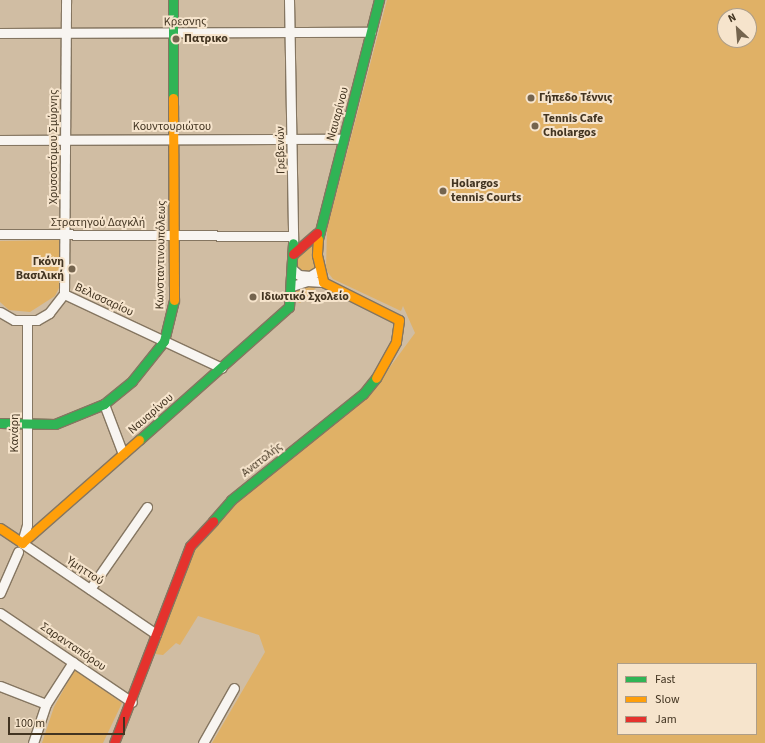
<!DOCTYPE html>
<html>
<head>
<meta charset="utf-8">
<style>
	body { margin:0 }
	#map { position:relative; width:765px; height:743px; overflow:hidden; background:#d0bda3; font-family:"Source Sans 3",sans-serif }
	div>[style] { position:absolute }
	.green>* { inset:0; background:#e0b166 }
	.roads { filter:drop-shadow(1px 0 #857661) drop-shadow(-1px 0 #857661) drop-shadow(0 1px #857661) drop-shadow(0 -1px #857661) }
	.street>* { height:9px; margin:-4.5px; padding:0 4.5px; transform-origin:4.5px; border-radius:4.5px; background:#f8f5f1 }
	.fast>* { height:9px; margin:-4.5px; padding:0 4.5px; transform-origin:4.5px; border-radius:4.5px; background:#30b455 }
	.slow>* { height:9px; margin:-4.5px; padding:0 4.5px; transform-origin:4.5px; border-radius:4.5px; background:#ff9f0a }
	.jam>* { height:9px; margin:-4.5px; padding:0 4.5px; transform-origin:4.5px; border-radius:4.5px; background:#e5322d }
	.dots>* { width:11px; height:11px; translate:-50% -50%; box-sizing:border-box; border:2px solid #f6e4cc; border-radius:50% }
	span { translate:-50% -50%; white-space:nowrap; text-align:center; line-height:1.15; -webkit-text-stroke:4px #f6e4cc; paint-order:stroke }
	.street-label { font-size:12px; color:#423421 }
	.poi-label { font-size:12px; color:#423421; font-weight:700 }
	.left { translate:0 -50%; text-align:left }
	.right { translate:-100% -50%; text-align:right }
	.legend { position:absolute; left:617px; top:663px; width:140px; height:72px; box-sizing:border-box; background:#f6e4cc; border:1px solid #ae9e88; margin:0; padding:5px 7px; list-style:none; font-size:12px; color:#423421 }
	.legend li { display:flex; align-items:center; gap:8px; height:20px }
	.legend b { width:20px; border:1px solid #ae9e88 }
	.north { position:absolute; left:717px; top:8px; width:40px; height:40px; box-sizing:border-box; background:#f6e4cc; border:1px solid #ae9e88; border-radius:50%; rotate:334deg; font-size:11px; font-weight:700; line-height:16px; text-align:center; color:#423421 }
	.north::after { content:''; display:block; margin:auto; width:14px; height:18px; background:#74644e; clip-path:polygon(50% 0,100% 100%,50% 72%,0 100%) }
	.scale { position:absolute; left:8px; top:717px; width:117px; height:18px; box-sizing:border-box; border:2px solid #423421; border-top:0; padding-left:5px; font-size:12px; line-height:14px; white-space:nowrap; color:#423421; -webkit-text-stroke:3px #f6e4cc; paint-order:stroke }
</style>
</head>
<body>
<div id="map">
	<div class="green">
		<i style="clip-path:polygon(evenodd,387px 0,765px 0,765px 743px,212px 743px,265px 652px,259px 635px,198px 616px,180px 645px,176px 643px,163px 655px,155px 654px,182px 571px,204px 532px,387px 371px,415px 333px,403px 306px,401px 311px,333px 279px,326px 270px,327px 229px,387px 0,725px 16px,749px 16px,749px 40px,725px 40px,725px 16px,387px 0,618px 664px,756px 664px,756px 734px,618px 734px,618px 664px)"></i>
		<i style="clip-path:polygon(60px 240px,60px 286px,55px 296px,30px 312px,9px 310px,0 302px,0 241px)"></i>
		<i style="clip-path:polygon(312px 241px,315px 270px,300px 272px,295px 267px,295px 260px)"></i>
		<i style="clip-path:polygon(305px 284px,318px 286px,300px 303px,295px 301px,296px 290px)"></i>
		<i style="clip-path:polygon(75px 669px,122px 703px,103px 743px,42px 743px,54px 707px)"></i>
	</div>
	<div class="roads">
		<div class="street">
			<i style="left:289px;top:0;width:241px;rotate:89deg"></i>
			<i style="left:0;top:33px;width:371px;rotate:-0.2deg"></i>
			<i style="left:0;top:140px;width:343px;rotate:-0.2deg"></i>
			<i style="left:0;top:234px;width:293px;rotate:0.4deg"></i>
			<i style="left:292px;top:269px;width:9px;rotate:41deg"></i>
			<i style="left:299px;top:275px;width:11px;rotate:5deg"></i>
			<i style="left:310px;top:276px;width:9px;rotate:-32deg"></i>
			<i style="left:292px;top:286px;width:16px;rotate:-18deg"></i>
			<i style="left:307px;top:281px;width:16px;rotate:4deg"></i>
			<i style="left:64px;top:294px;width:174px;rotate:25.1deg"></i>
			<i style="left:0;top:312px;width:16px;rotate:30deg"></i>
			<i style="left:14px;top:320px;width:23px"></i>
			<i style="left:37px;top:320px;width:14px;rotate:-30deg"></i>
			<i style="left:49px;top:313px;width:24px;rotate:-52deg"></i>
			<i style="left:64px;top:294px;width:294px;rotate:-89.6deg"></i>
			<i style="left:27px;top:323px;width:202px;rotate:90deg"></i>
			<i style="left:27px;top:525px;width:19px;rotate:106deg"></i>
			<i style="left:22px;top:543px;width:162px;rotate:34.2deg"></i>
			<i style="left:104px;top:404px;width:53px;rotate:69.2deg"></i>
			<i style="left:90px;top:589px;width:100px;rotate:-55.2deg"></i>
			<i style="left:0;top:593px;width:45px;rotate:-66.3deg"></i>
			<i style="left:0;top:613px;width:159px;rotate:34deg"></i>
			<i style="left:0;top:686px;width:49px;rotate:21.4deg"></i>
			<i style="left:33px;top:743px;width:41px;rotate:-71.6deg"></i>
			<i style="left:46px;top:704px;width:50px;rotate:-57.3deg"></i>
			<i style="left:203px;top:743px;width:63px;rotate:-60.6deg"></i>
		</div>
		<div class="fast">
			<i style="left:173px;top:0;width:98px;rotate:90deg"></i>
			<i style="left:318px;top:239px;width:247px;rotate:-75.7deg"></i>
			<i style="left:0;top:423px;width:55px;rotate:1deg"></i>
			<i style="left:55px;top:424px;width:53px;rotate:-22.2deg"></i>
			<i style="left:104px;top:404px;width:36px;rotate:-39deg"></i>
			<i style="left:132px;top:381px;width:51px;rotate:-51.3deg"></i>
			<i style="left:164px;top:341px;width:42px;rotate:-76.3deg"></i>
			<i style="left:139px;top:440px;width:200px;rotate:-41.6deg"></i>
			<i style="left:289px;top:307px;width:64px;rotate:-86.4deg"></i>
			<i style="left:213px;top:521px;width:28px;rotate:-49deg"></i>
			<i style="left:231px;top:500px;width:169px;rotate:-38.8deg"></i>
			<i style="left:363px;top:394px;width:21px;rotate:-51deg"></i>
		</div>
		<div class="slow">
			<i style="left:173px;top:98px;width:202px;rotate:89.7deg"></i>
			<i style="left:318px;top:239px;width:16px;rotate:94deg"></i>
			<i style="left:317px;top:255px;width:28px;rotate:77deg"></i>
			<i style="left:323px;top:282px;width:85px;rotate:26.6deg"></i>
			<i style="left:399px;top:320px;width:22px;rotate:98deg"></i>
			<i style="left:396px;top:342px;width:41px;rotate:119.1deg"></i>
			<i style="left:0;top:528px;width:27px;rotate:34deg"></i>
			<i style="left:22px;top:543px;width:156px;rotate:-41.4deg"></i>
		</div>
		<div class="jam">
			<i style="left:293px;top:254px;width:32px;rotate:-41deg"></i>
			<i style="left:114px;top:743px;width:211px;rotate:-68.9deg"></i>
			<i style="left:190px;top:546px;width:34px;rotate:-47deg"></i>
		</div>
	</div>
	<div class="dots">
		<i style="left:176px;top:39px;background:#74644e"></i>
		<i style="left:531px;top:98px;background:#74644e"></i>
		<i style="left:535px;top:126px;background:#74644e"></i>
		<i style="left:443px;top:191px;background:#74644e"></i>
		<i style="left:72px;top:269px;background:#74644e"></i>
		<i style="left:253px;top:297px;background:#74644e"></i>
	</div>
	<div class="street-label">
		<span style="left:185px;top:22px;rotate:-1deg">Κρεσνης</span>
		<span style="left:338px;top:114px;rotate:-75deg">Ναυαρίνου</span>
		<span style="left:172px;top:127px">Κουντουριώτου</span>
		<span style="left:54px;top:147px;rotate:-90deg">Χρυσοστόμου Σμύρνης</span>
		<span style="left:281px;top:150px;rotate:-91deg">Γρεβενών</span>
		<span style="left:98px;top:223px">Στρατηγού Δαγκλή</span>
		<span style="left:161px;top:255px;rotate:-89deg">Κωνσταντινουπόλεως</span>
		<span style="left:104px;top:300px;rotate:25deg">Βελισσαρίου</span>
		<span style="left:151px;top:414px;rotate:-41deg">Ναυαρίνου</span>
		<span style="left:15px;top:433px;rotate:-90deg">Κανάρη</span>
		<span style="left:262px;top:460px;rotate:-38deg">Ανατολής</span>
		<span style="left:85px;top:571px;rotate:34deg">Υμηττού</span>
		<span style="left:73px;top:647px;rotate:34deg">Σαρανταπόρου</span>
	</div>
	<div class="poi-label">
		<span class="left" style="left:184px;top:39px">Πατρικο</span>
		<span class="left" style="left:539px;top:98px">Γήπεδο Τέννις</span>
		<span class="left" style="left:543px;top:126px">Tennis Cafe<br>Cholargos</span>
		<span class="left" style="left:451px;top:191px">Holargos<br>tennis Courts</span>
		<span class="right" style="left:64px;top:269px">Γκόνη<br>Βασιλική</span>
		<span class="left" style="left:261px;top:297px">Ιδιωτικό Σχολείο</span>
	</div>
	<ul class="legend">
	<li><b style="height:5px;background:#30b455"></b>Fast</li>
	<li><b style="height:5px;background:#ff9f0a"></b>Slow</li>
	<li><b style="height:5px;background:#e5322d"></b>Jam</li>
	</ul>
	<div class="north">N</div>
	<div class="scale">100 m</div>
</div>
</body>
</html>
